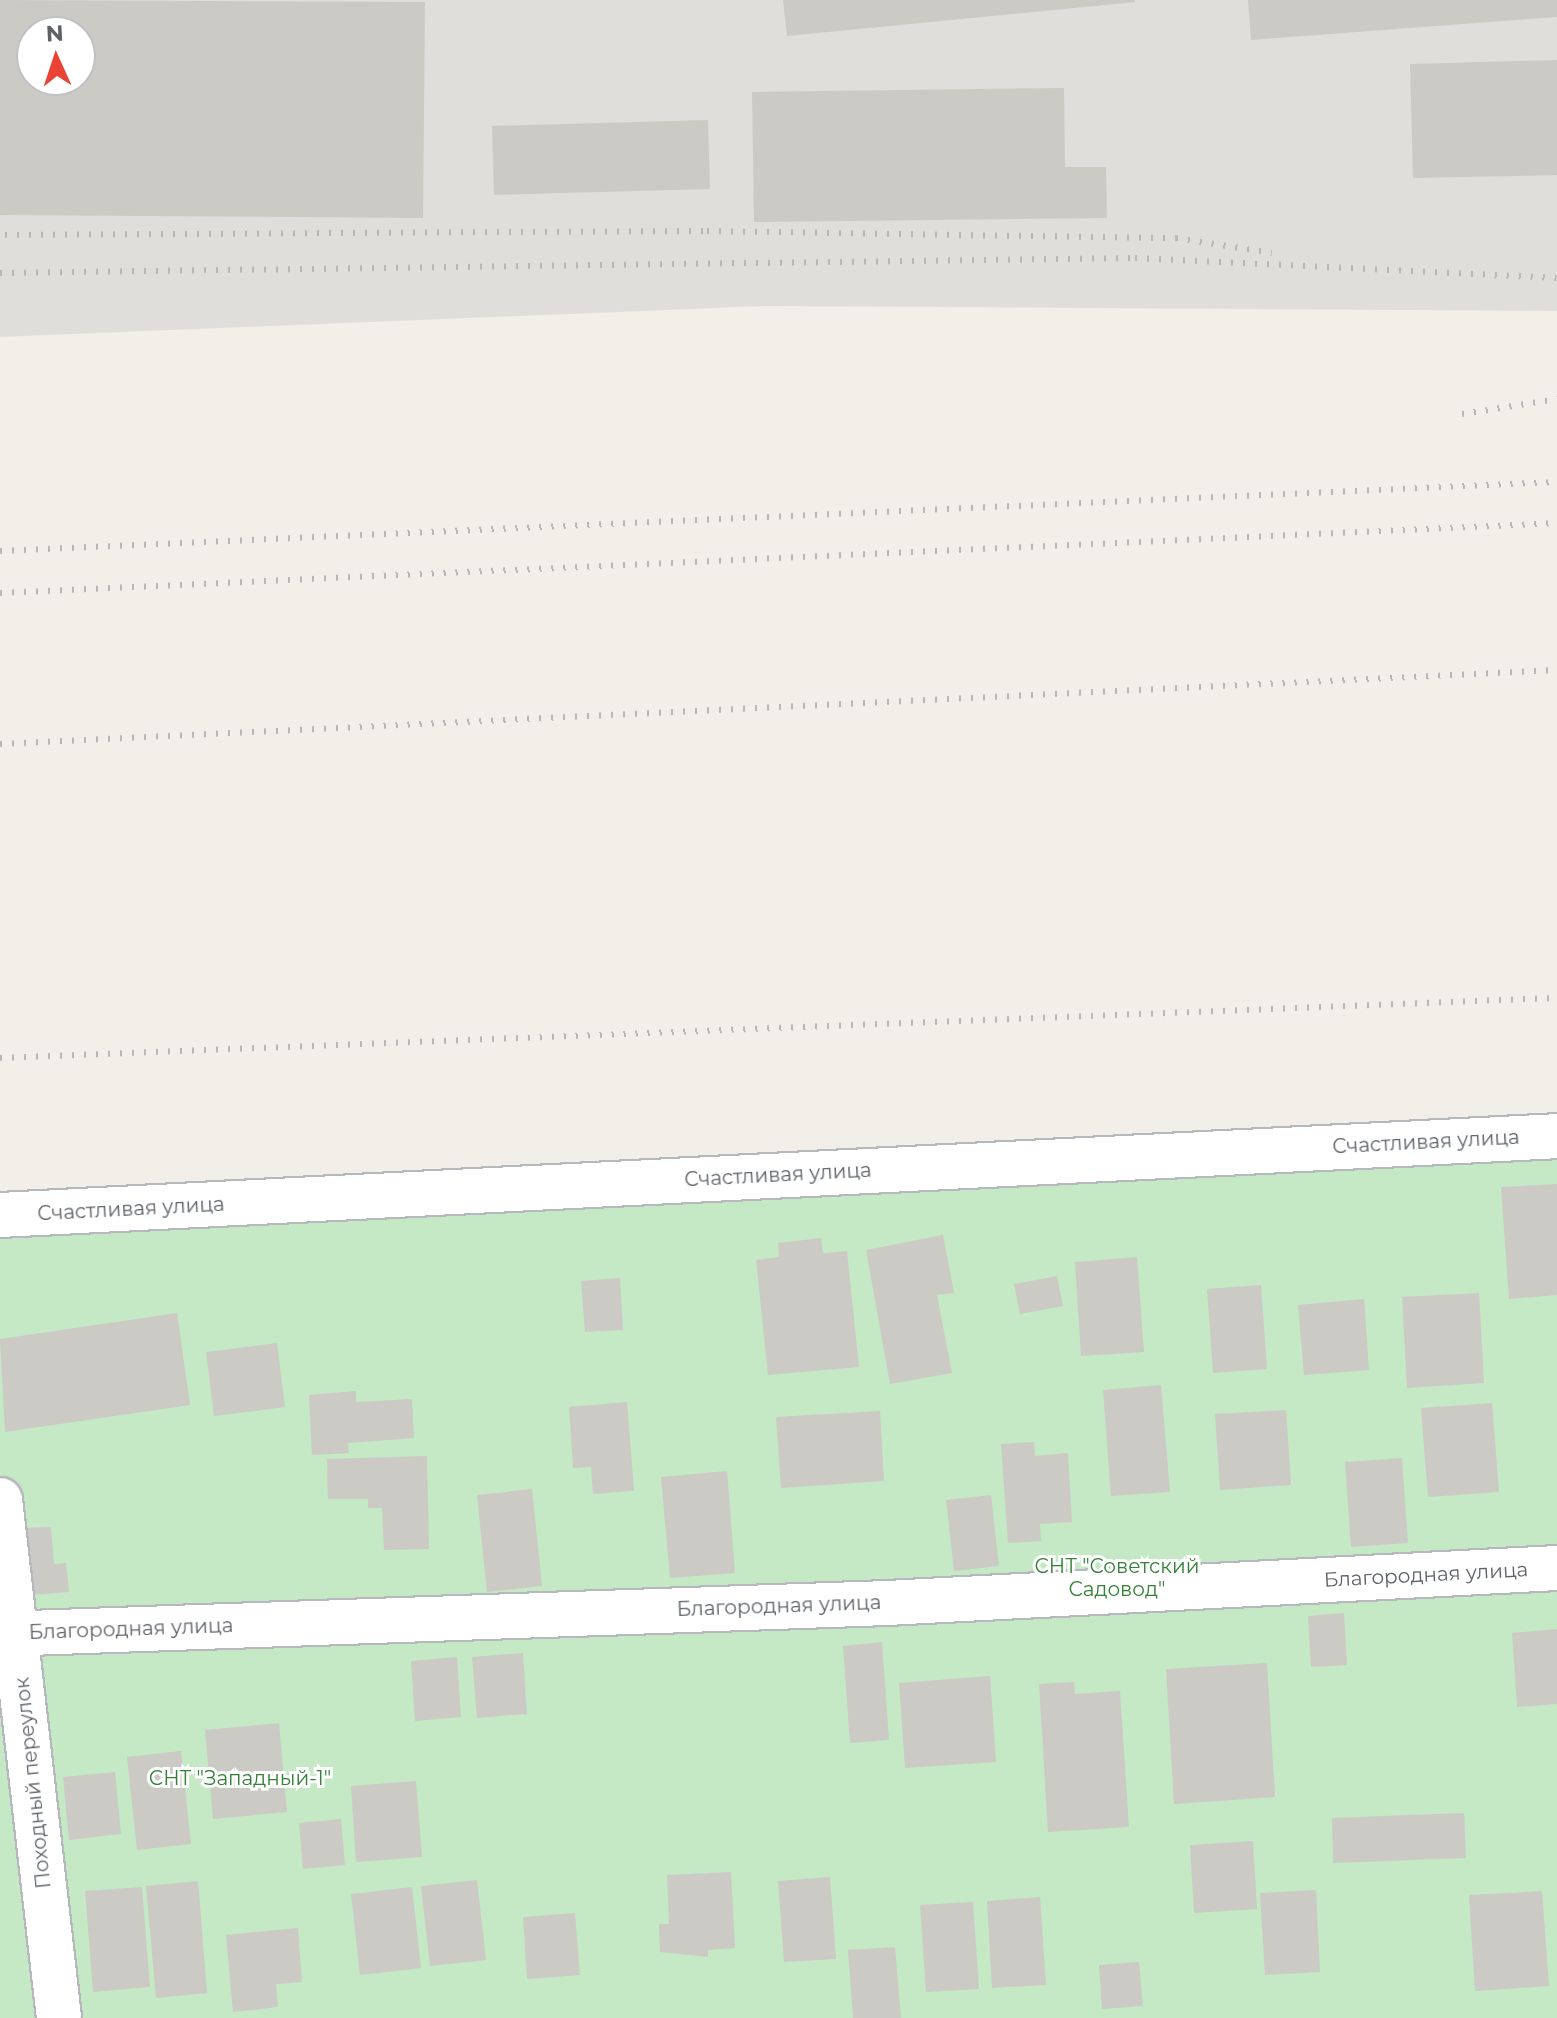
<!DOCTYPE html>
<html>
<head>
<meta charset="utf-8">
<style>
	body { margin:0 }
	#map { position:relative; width:1557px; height:2018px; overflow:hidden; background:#f1efe8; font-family:Montserrat,sans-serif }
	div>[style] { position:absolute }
	.industrial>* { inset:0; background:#e0deda }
	.green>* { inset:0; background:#c5e8c5 }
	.building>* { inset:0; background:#cccac5 }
	.roads { filter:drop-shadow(2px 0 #b5b8bc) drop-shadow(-2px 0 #b5b8bc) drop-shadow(0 2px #b5b8bc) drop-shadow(0 -2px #b5b8bc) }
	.street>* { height:44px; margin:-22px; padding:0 22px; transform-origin:22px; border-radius:22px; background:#fff }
	.rail>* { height:6px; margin-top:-3px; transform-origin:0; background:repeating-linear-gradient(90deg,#b6b7b8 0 2px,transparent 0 12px) }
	span { translate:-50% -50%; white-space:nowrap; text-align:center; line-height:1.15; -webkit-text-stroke:6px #fff; paint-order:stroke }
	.street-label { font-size:20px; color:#5f6368 }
	.park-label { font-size:20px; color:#348238 }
	.north { position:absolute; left:16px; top:16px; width:80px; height:80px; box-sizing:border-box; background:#fff; border:2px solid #bfc1c3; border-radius:50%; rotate:357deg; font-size:22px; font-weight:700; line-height:32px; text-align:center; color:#5f6368 }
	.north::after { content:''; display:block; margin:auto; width:28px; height:36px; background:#ea4335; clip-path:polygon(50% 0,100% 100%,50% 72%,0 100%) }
</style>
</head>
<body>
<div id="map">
	<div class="industrial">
		<i style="clip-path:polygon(evenodd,0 0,1557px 0,1557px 311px,764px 306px,0 337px,0 0,32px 32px,80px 32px,80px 80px,32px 80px,32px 32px)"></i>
	</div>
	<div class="green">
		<i style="clip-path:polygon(1557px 1117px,1557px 2018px,0 2018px,0 1194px)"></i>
	</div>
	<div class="building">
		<i style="clip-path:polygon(evenodd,0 0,425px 2px,423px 218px,0 215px,0 0,32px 32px,80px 32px,80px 80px,32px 80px,32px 32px)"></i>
		<i style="clip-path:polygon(783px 0,1135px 0,1135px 2px,787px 36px)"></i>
		<i style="clip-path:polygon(1248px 0,1557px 0,1557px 17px,1251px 40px)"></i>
		<i style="clip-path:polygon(1557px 60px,1557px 175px,1413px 178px,1410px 64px)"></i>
		<i style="clip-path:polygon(1064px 88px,1065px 167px,1106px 167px,1107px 218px,754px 222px,752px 92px)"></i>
		<i style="clip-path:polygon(708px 120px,710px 189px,494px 195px,492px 126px)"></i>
		<i style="clip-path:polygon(1557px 1184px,1557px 1295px,1509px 1299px,1501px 1187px)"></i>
		<i style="clip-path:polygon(943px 1235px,954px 1293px,937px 1295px,952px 1373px,890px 1384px,866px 1250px)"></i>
		<i style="clip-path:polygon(821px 1238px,823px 1253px,847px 1251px,859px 1367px,768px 1375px,756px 1260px,779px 1257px,778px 1243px)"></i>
		<i style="clip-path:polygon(1137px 1257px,1144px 1352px,1081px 1356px,1075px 1262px)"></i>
		<i style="clip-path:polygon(1057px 1276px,1063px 1306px,1020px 1314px,1014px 1284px)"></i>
		<i style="clip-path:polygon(620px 1278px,623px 1330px,585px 1332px,581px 1281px)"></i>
		<i style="clip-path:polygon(1261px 1285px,1267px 1369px,1213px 1373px,1207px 1289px)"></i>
		<i style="clip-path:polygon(1479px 1293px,1484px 1383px,1407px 1388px,1402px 1297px)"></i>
		<i style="clip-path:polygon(1364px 1299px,1369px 1370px,1304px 1375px,1298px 1305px)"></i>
		<i style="clip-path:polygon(177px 1313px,190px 1405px,5px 1432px,0 1339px)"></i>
		<i style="clip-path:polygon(277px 1343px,285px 1407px,214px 1416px,206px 1352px)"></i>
		<i style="clip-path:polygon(1161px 1385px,1170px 1492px,1111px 1496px,1103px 1390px)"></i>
		<i style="clip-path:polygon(356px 1391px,356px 1402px,412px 1399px,414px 1438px,348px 1443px,349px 1453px,312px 1455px,309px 1395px)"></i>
		<i style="clip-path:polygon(627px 1402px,634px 1491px,593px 1494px,591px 1467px,573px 1468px,569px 1407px)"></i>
		<i style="clip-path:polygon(1492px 1403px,1499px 1492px,1428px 1497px,1421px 1408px)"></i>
		<i style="clip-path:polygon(1286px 1410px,1291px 1485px,1220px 1490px,1215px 1414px)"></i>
		<i style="clip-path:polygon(880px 1411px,884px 1481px,781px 1488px,776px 1417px)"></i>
		<i style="clip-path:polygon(1034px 1442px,1035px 1456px,1068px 1453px,1072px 1522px,1040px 1524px,1041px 1541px,1008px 1543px,1001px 1444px)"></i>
		<i style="clip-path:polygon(427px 1456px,429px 1549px,384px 1550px,382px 1508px,368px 1508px,368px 1499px,328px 1499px,327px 1459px)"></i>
		<i style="clip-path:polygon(1402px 1458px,1408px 1543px,1351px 1547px,1345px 1462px)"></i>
		<i style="clip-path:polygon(727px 1471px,735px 1573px,670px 1578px,661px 1477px)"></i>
		<i style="clip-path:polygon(532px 1489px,542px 1586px,487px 1592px,477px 1495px)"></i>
		<i style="clip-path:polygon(991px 1495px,999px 1566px,954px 1571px,946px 1500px)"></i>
		<i style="clip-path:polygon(51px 1527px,54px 1564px,66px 1563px,69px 1592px,28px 1595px,23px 1528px)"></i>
		<i style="clip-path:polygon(1344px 1613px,1347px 1665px,1311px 1667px,1308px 1616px)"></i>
		<i style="clip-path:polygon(1557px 1629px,1557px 1704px,1517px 1707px,1512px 1633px)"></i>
		<i style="clip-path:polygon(882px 1642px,889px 1740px,850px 1743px,843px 1646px)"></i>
		<i style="clip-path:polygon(523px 1653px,527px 1714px,477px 1718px,472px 1657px)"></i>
		<i style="clip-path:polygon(457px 1657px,461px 1717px,415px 1721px,411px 1661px)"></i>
		<i style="clip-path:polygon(1267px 1663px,1275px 1797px,1174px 1804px,1166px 1669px)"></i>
		<i style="clip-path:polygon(990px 1676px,996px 1762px,905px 1768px,899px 1683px)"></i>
		<i style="clip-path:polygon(1074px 1682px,1075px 1694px,1120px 1691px,1129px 1827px,1048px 1832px,1039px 1684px)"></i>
		<i style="clip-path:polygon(279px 1723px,287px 1812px,213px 1819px,205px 1730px)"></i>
		<i style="clip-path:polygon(181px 1751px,191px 1844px,137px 1850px,127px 1757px)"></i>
		<i style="clip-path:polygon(115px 1772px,121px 1834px,69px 1840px,63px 1777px)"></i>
		<i style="clip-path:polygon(416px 1781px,422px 1857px,356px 1862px,351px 1786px)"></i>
		<i style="clip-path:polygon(1464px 1813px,1466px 1858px,1333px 1863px,1332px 1818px)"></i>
		<i style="clip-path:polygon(341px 1819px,345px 1865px,303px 1869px,299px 1823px)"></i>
		<i style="clip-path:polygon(1253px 1841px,1257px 1909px,1194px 1913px,1190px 1845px)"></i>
		<i style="clip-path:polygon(731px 1872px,735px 1948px,708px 1950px,708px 1957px,660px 1952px,659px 1924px,669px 1924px,667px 1875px)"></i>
		<i style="clip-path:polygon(830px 1877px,836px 1959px,784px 1962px,778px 1881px)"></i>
		<i style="clip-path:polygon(477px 1880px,486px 1960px,430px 1966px,421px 1886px)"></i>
		<i style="clip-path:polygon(198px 1881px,207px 1993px,156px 1998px,146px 1886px)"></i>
		<i style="clip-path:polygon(142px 1887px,150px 1987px,93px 1992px,85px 1891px)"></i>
		<i style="clip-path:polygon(412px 1887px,421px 1968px,360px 1975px,351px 1894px)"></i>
		<i style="clip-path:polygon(1316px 1890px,1320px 1972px,1265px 1975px,1260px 1893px)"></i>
		<i style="clip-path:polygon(1542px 1891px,1549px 1986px,1475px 1991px,1469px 1895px)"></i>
		<i style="clip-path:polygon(1040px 1897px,1046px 1985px,992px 1988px,987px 1901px)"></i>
		<i style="clip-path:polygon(973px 1902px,979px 1989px,926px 1992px,920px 1905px)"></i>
		<i style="clip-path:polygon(575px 1913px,580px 1975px,527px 1979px,523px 1917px)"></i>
		<i style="clip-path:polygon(298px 1928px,302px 1982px,276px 1984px,278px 2007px,233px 2012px,226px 1935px)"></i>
		<i style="clip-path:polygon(895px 1947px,901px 2018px,853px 2018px,848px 1950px)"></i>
		<i style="clip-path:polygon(1139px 1962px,1143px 2006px,1102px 2009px,1099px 1965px)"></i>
	</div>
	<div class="roads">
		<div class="street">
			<i style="left:0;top:1215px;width:1559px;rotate:-2.9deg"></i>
			<i style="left:0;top:1500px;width:521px;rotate:83.5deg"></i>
			<i style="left:0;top:1634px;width:888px;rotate:-2deg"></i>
			<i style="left:887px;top:1603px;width:671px;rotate:-2.99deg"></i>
		</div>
	</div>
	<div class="rail">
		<i style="left:5px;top:235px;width:702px;rotate:-0.33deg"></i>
		<i style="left:707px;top:231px;width:469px;rotate:0.9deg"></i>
		<i style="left:1176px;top:238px;width:97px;rotate:8.9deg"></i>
		<i style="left:0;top:273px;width:1135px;rotate:-0.76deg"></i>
		<i style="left:1135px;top:258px;width:422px;rotate:2.7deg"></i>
		<i style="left:1462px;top:414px;width:96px;rotate:-9deg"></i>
		<i style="left:0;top:551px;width:1559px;rotate:-2.54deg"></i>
		<i style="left:0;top:593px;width:1559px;rotate:-2.57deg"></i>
		<i style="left:0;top:744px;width:1559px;rotate:-2.72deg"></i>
		<i style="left:0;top:1058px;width:1558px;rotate:-2.21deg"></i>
	</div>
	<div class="street-label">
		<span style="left:1426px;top:1142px;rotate:-3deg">Счастливая улица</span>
		<span style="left:778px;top:1175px;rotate:-3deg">Счастливая улица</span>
		<span style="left:131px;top:1209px;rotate:-3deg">Счастливая улица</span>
		<span style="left:1426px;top:1575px;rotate:-3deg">Благородная улица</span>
		<span style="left:779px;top:1606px;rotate:-2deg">Благородная улица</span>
		<span style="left:131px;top:1629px;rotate:-2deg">Благородная улица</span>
		<span style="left:33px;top:1783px;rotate:-96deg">Походный переулок</span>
	</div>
	<div class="park-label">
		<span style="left:1117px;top:1578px">СНТ "Советский<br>Садовод"</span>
		<span style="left:240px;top:1778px">СНТ "Западный-1"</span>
	</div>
	<div class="north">N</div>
</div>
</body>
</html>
